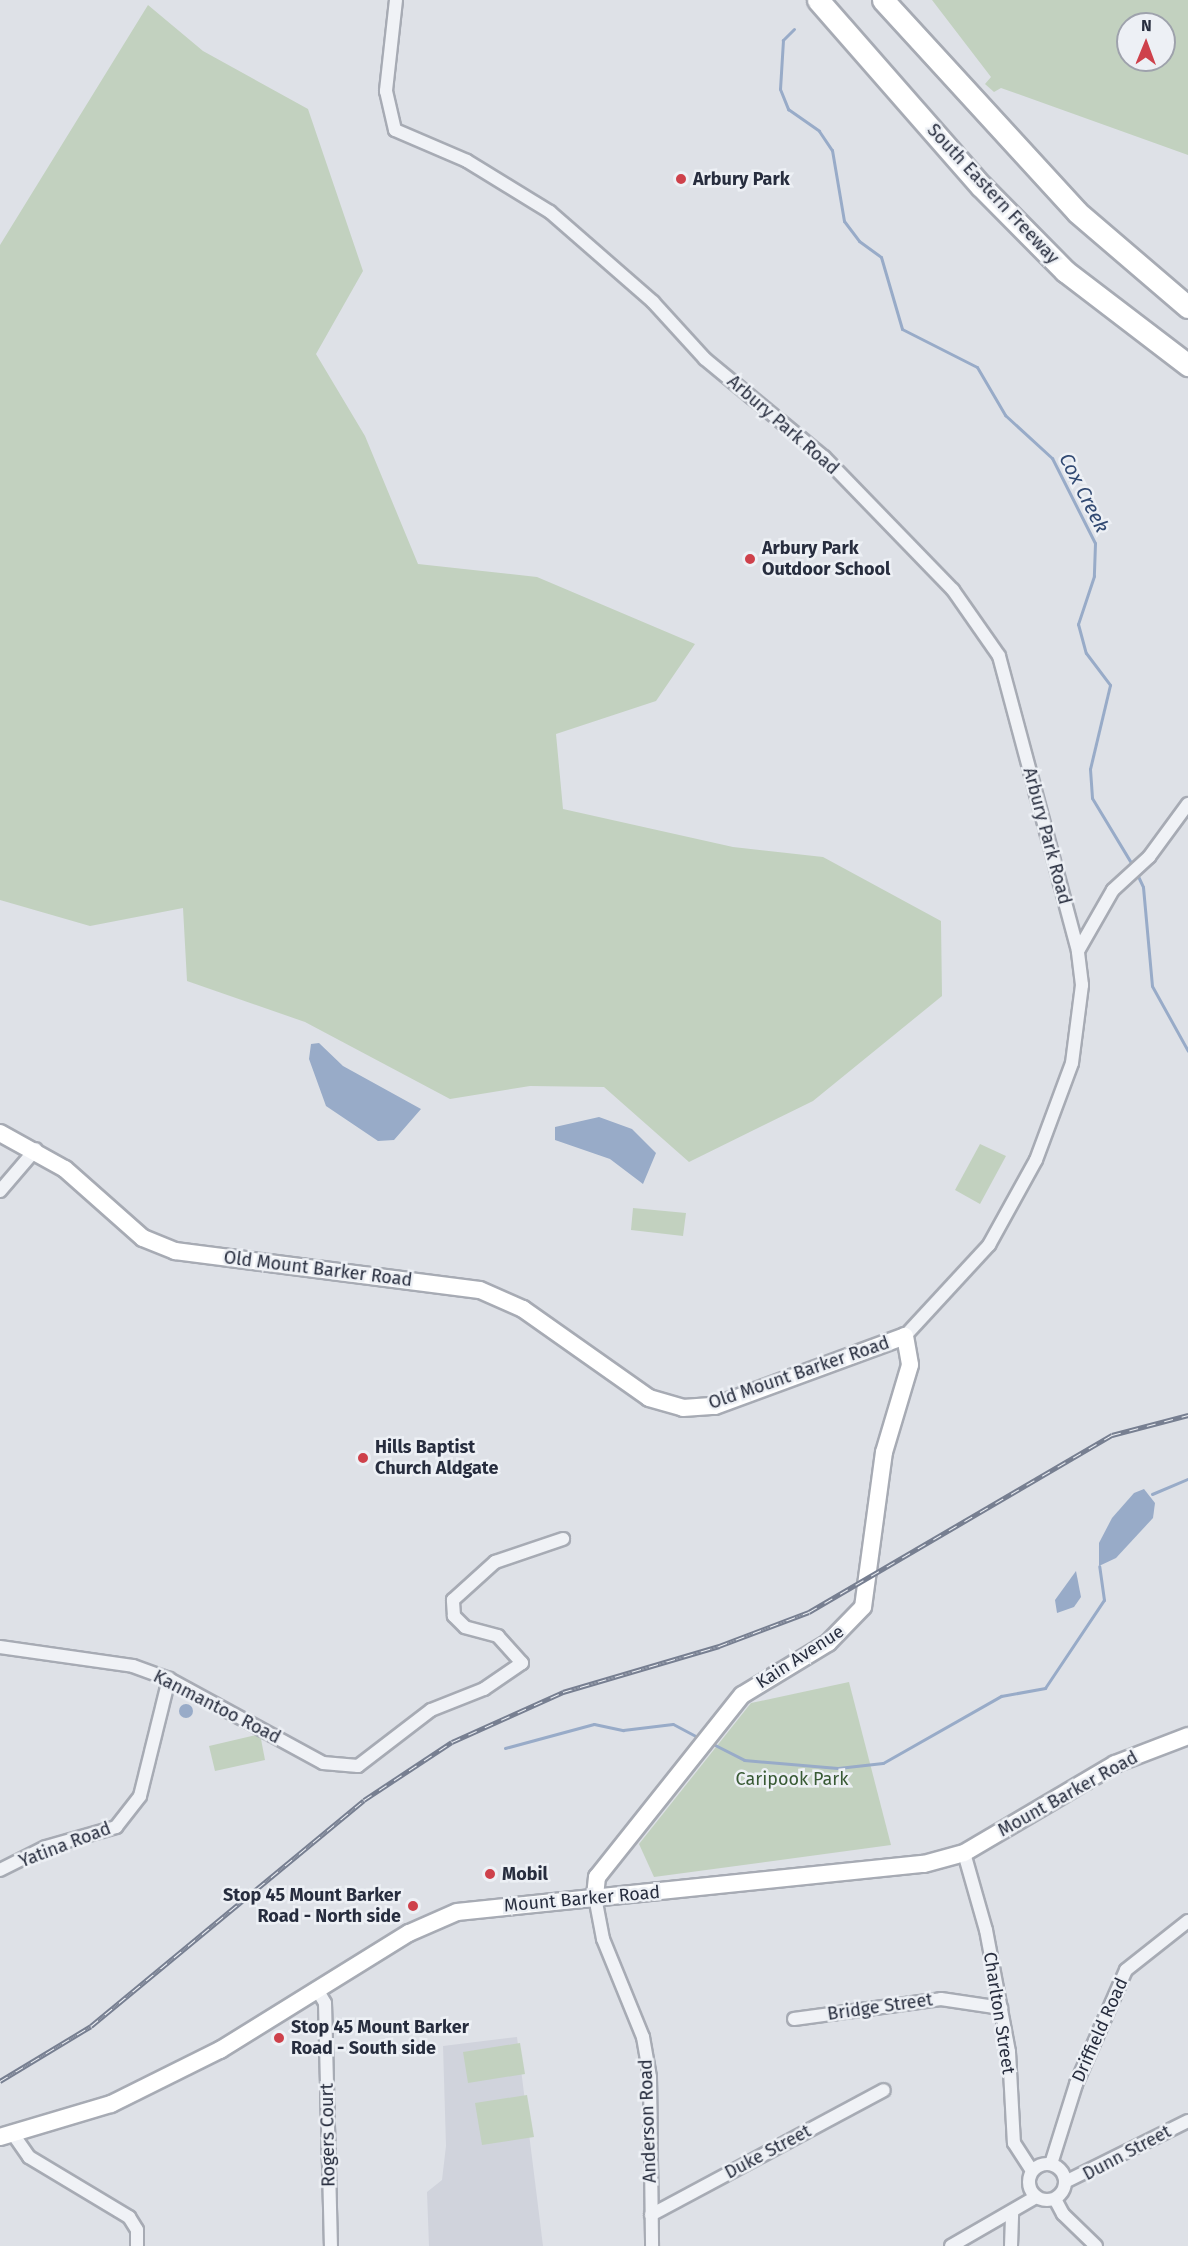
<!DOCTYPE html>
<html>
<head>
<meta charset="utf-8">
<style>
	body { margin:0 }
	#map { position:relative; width:1188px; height:2246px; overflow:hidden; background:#dee1e7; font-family:"Fira Sans",sans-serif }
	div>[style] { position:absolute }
	.built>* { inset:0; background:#d0d3dc }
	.green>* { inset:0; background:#c2d1bf }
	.water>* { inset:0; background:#98abc8 }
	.round { border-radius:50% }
	.stream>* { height:3px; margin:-1.5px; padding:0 1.5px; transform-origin:1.5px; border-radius:1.5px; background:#98abc8 }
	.roads { filter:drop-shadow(2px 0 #a7abb4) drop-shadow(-2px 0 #a7abb4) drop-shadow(0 2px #a7abb4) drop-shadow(0 -2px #a7abb4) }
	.minor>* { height:12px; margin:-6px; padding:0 6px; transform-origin:6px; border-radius:6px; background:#f0f2f6 }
	.minor>.ring { margin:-6px; padding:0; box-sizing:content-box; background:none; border:12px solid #f0f2f6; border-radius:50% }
	.secondary>* { height:16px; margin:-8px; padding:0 8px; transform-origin:8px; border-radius:8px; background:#fff }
	.motorway>* { height:21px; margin:-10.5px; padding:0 10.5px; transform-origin:10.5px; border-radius:10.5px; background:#fff }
	.rail>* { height:5px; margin-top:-2.5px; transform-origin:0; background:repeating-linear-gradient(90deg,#edf0f5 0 9px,#777f91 0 18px); box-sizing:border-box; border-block:2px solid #777f91 }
	.dots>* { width:16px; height:16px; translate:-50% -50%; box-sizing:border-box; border:3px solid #edf0f5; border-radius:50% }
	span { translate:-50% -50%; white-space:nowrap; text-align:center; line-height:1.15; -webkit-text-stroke:5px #edf0f5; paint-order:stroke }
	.poi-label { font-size:18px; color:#272d3e; font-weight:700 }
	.left { translate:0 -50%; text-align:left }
	.right { translate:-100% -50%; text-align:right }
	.street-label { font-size:18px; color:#272d3e }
	.park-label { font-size:18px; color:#385a34 }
	.water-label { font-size:20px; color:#314972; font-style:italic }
	.north { position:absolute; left:1116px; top:12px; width:60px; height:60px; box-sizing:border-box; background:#edf0f5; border:2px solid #9ea2ac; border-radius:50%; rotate:1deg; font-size:16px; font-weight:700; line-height:24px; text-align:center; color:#272d3e }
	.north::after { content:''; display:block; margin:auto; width:21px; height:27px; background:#ce414b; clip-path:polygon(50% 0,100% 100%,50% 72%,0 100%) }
</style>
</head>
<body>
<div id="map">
	<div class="built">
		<i style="clip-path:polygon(517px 2037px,543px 2246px,429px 2246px,427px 2192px,442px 2180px,446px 2146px,443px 2046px)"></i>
	</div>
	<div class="green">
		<i style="clip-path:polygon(evenodd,932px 0,1188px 0,1188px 155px,1001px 88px,994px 92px,985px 84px,991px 77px,932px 0,1128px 24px,1164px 24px,1164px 60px,1128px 60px,1128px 24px)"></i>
		<i style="clip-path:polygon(148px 5px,203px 51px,308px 109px,363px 271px,316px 354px,365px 436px,418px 564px,537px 577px,695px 644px,656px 701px,556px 734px,563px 809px,733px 847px,823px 857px,941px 921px,942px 996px,813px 1101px,689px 1162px,604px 1087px,530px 1086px,450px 1099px,305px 1022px,187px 981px,183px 908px,90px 926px,0 900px,0 245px)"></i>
		<i style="clip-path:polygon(980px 1144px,1006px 1156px,980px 1204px,955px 1190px)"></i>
		<i style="clip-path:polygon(633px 1208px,686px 1213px,683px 1236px,631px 1230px)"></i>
		<i style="clip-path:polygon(849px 1682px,891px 1845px,654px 1877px,639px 1844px,751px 1703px)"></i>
		<i style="clip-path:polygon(260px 1734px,265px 1760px,215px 1771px,209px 1746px)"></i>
		<i style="clip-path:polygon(520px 2043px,525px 2074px,468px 2083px,463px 2052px)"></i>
		<i style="clip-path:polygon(527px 2095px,534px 2137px,482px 2145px,475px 2103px)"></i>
	</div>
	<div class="water">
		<i style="clip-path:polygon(319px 1043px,343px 1066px,421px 1109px,394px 1140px,378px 1141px,326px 1106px,309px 1059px,311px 1044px)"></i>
		<i style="clip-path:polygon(599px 1117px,632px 1129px,656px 1153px,643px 1184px,610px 1159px,555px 1140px,555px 1127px)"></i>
		<i style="clip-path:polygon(1144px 1489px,1155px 1503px,1153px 1518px,1116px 1558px,1099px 1566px,1099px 1543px,1112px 1518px,1134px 1493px)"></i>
		<i style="clip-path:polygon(1076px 1571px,1081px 1597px,1074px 1607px,1057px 1613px,1055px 1600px)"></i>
		<i class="round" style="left:179px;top:1704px;width:14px;height:14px"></i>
	</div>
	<div class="stream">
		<i style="left:794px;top:29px;width:16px;rotate:135deg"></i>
		<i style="left:783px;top:40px;width:49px;rotate:93.5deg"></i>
		<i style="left:780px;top:89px;width:22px;rotate:68deg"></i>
		<i style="left:788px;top:109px;width:38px;rotate:35deg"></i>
		<i style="left:819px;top:131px;width:23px;rotate:56deg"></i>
		<i style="left:832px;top:150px;width:72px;rotate:80.4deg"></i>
		<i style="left:844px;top:221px;width:25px;rotate:53deg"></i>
		<i style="left:859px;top:241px;width:27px;rotate:36deg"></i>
		<i style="left:881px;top:257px;width:75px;rotate:73.7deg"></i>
		<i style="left:902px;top:329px;width:84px;rotate:26.9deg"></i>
		<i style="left:977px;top:367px;width:56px;rotate:59.7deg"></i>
		<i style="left:1005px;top:415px;width:64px;rotate:42.5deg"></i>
		<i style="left:1052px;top:458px;width:95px;rotate:63.2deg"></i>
		<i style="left:1095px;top:543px;width:33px;rotate:92deg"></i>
		<i style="left:1094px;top:576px;width:51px;rotate:108.4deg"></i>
		<i style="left:1078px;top:624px;width:30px;rotate:75deg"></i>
		<i style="left:1086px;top:653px;width:40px;rotate:53deg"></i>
		<i style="left:1110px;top:685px;width:86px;rotate:103.4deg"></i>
		<i style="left:1090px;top:769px;width:29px;rotate:86deg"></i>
		<i style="left:1092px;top:798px;width:79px;rotate:58.9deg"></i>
		<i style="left:1137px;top:874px;width:14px;rotate:65deg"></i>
		<i style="left:1143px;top:887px;width:99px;rotate:84.8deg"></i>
		<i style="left:1152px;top:986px;width:74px;rotate:61deg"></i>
		<i style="left:1152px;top:1494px;width:39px;rotate:-23deg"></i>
		<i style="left:713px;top:1744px;width:35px;rotate:27deg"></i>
		<i style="left:744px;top:1760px;width:94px;rotate:4.9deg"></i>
		<i style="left:838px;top:1768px;width:45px;rotate:-6.3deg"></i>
		<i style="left:883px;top:1763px;width:136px;rotate:-29.6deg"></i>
		<i style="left:1001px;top:1696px;width:45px;rotate:-10.3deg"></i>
		<i style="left:1045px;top:1688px;width:106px;rotate:-56.2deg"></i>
		<i style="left:1104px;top:1600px;width:34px;rotate:-98deg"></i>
		<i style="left:505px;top:1748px;width:92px;rotate:-15.1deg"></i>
		<i style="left:594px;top:1724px;width:30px;rotate:12deg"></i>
		<i style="left:623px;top:1730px;width:50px;rotate:-6.8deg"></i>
		<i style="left:673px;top:1724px;width:26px;rotate:28deg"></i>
	</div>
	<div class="roads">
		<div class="minor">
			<i style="left:396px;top:0;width:92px;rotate:96.3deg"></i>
			<i style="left:386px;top:91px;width:40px;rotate:77deg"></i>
			<i style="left:395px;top:130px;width:78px;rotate:23.3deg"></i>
			<i style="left:467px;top:161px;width:97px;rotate:31.6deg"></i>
			<i style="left:550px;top:212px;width:137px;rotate:41.1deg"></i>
			<i style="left:653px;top:302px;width:77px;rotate:47.6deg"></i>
			<i style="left:705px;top:359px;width:154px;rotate:39.5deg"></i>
			<i style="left:824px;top:457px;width:185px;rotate:45.9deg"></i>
			<i style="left:953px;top:590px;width:80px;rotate:55.1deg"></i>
			<i style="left:999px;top:656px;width:305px;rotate:75deg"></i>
			<i style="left:0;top:1191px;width:55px;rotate:-49.4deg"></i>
			<i style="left:905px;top:1336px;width:124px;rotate:-47.3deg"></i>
			<i style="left:989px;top:1245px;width:97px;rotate:-61.1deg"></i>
			<i style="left:1036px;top:1160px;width:103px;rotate:-69.6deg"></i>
			<i style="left:1072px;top:1063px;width:79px;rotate:-82.7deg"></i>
			<i style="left:1082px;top:985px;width:34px;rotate:-97deg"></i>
			<i style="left:1078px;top:951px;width:70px;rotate:-60.2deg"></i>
			<i style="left:1113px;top:890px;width:49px;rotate:-42.5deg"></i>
			<i style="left:1149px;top:857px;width:66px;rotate:-53.7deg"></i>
			<i style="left:0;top:1647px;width:134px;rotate:8.1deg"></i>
			<i style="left:133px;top:1666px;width:38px;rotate:20deg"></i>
			<i style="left:169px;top:1679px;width:175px;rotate:28.6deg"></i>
			<i style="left:323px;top:1763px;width:35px;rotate:5deg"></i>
			<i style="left:358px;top:1766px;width:92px;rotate:-37.5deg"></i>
			<i style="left:431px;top:1710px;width:57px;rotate:-21.6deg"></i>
			<i style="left:484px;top:1689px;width:46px;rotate:-34.4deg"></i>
			<i style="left:522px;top:1663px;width:36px;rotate:-132deg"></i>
			<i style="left:498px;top:1636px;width:34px;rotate:-165deg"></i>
			<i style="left:465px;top:1627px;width:16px;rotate:-135deg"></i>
			<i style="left:454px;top:1616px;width:16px;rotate:-94deg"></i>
			<i style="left:453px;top:1600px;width:57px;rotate:-42.1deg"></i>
			<i style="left:495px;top:1562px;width:72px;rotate:-18.7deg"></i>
			<i style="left:964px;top:1853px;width:80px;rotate:74.1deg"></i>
			<i style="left:986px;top:1930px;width:124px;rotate:79.3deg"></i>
			<i style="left:1009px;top:2052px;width:91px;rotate:86.9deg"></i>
			<i style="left:1014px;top:2143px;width:33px;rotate:57deg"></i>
			<i style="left:0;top:1870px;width:51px;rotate:-26.6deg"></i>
			<i style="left:46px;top:1847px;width:73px;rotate:-15.9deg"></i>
			<i style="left:116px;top:1827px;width:39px;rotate:-52deg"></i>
			<i style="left:140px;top:1796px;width:121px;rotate:-76.1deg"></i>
			<i style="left:595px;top:1897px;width:43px;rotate:79.2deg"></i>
			<i style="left:603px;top:1939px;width:106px;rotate:67.8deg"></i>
			<i style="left:643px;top:2037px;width:41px;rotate:80.1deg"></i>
			<i style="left:650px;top:2077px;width:169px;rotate:89.3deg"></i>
			<i style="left:318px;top:1991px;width:14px;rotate:60deg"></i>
			<i style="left:325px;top:2003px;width:243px;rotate:88.6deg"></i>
			<i style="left:794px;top:2019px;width:148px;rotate:-7.7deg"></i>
			<i style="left:941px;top:1999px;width:61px;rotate:8.5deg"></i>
			<i style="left:13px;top:2134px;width:28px;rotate:55deg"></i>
			<i style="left:29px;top:2157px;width:117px;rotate:31deg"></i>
			<i style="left:129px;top:2217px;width:15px;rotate:58deg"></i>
			<i style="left:137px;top:2230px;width:16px;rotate:90deg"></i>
			<i class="ring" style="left:1029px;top:2164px;width:24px;height:24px"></i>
			<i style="left:1051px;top:2164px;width:84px;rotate:-72.6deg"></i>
			<i style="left:1076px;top:2084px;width:124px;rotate:-66.3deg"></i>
			<i style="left:1126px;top:1970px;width:79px;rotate:-38.3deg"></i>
			<i style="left:1065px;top:2182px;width:137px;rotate:-26.4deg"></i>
			<i style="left:1055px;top:2199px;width:17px;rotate:62deg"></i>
			<i style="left:1063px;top:2214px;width:46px;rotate:44.1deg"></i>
			<i style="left:651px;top:2215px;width:264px;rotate:-28.2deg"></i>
			<i style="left:951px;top:2246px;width:98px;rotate:-30deg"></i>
			<i style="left:1011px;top:2246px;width:34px;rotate:-88deg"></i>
		</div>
		<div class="secondary">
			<i style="left:0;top:1133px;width:74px;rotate:29deg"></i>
			<i style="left:65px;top:1169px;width:104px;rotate:41.5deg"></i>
			<i style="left:143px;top:1238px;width:35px;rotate:22deg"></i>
			<i style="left:175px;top:1251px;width:307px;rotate:7.3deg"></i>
			<i style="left:480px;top:1290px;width:47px;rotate:23.8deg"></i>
			<i style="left:523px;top:1309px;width:154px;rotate:35.2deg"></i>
			<i style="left:649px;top:1398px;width:35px;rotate:16deg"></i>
			<i style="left:683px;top:1408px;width:32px;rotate:-4deg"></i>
			<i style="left:715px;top:1406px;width:202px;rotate:-20.2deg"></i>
			<i style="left:905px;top:1336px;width:29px;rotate:80deg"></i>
			<i style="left:910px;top:1365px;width:91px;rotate:106.6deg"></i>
			<i style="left:884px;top:1452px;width:156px;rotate:97.7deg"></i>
			<i style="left:863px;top:1607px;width:50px;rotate:134.2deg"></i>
			<i style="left:828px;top:1643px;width:100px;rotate:148.8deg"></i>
			<i style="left:742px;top:1695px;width:233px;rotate:128.5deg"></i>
			<i style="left:597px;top:1877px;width:20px;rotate:96deg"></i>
			<i style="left:0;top:2137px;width:116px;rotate:-16.6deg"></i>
			<i style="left:111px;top:2104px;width:122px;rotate:-26.4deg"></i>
			<i style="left:220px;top:2050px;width:222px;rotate:-31.8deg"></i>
			<i style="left:409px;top:1933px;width:52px;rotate:-23.6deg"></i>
			<i style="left:457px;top:1912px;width:469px;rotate:-5.9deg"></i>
			<i style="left:924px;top:1864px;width:41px;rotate:-15.4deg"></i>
			<i style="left:964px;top:1853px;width:175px;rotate:-30.5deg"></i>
			<i style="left:1115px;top:1764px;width:78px;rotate:-21deg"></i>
		</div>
		<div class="motorway">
			<i style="left:818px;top:0;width:247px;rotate:48.8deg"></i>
			<i style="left:981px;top:186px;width:120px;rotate:45.3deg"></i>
			<i style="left:1065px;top:271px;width:155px;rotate:37.4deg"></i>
			<i style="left:883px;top:0;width:287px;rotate:47.5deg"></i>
			<i style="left:1077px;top:212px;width:146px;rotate:40.6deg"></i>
		</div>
	</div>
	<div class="rail">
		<i style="left:0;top:2081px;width:106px;rotate:-31.1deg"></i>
		<i style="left:91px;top:2026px;width:354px;rotate:-39.6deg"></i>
		<i style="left:364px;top:1800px;width:105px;rotate:-33.4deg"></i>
		<i style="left:452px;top:1742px;width:122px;rotate:-24.2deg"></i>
		<i style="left:563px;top:1692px;width:163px;rotate:-16.4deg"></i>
		<i style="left:719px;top:1646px;width:96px;rotate:-20.7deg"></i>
		<i style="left:809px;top:1612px;width:351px;rotate:-30.3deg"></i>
		<i style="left:1112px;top:1435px;width:79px;rotate:-14.7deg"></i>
	</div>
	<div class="dots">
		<i style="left:681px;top:179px;background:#ce414b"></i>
		<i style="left:750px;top:559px;background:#ce414b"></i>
		<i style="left:363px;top:1458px;background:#ce414b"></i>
		<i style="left:490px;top:1874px;background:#ce414b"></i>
		<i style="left:413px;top:1906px;background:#ce414b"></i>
		<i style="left:279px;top:2038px;background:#ce414b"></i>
	</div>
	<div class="poi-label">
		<span class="left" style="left:693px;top:179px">Arbury Park</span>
		<span class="left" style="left:762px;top:559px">Arbury Park<br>Outdoor School</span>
		<span class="left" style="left:375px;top:1458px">Hills Baptist<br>Church Aldgate</span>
		<span class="left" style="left:502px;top:1874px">Mobil</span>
		<span class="right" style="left:401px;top:1906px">Stop 45 Mount Barker<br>Road - North side</span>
		<span class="left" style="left:291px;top:2038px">Stop 45 Mount Barker<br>Road - South side</span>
	</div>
	<div class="street-label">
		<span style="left:993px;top:194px;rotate:47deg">South Eastern Freeway</span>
		<span style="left:783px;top:425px;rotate:41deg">Arbury Park Road</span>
		<span style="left:1047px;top:836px;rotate:75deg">Arbury Park Road</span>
		<span style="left:318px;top:1269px;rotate:7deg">Old Mount Barker Road</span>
		<span style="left:799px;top:1373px;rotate:-19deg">Old Mount Barker Road</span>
		<span style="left:800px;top:1657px;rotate:-33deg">Kain Avenue</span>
		<span style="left:217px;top:1707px;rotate:27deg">Kanmantoo Road</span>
		<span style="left:1068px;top:1794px;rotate:-29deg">Mount Barker Road</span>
		<span style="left:65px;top:1845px;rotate:-21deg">Yatina Road</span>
		<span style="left:582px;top:1899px;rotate:-5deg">Mount Barker Road</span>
		<span style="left:880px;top:2007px;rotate:-8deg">Bridge Street</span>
		<span style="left:999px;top:2013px;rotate:81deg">Charlton Street</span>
		<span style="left:1100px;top:2030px;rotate:-66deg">Driffield Road</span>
		<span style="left:648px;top:2121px;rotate:-92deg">Anderson Road</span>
		<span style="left:328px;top:2135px;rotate:-91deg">Rogers Court</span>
		<span style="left:768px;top:2152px;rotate:-28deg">Duke Street</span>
		<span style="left:1127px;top:2153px;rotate:-28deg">Dunn Street</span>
	</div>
	<div class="park-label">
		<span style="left:792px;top:1779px">Caripook Park</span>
	</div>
	<div class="water-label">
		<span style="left:1084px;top:493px;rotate:63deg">Cox Creek</span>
	</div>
	<div class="north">N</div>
</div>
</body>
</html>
